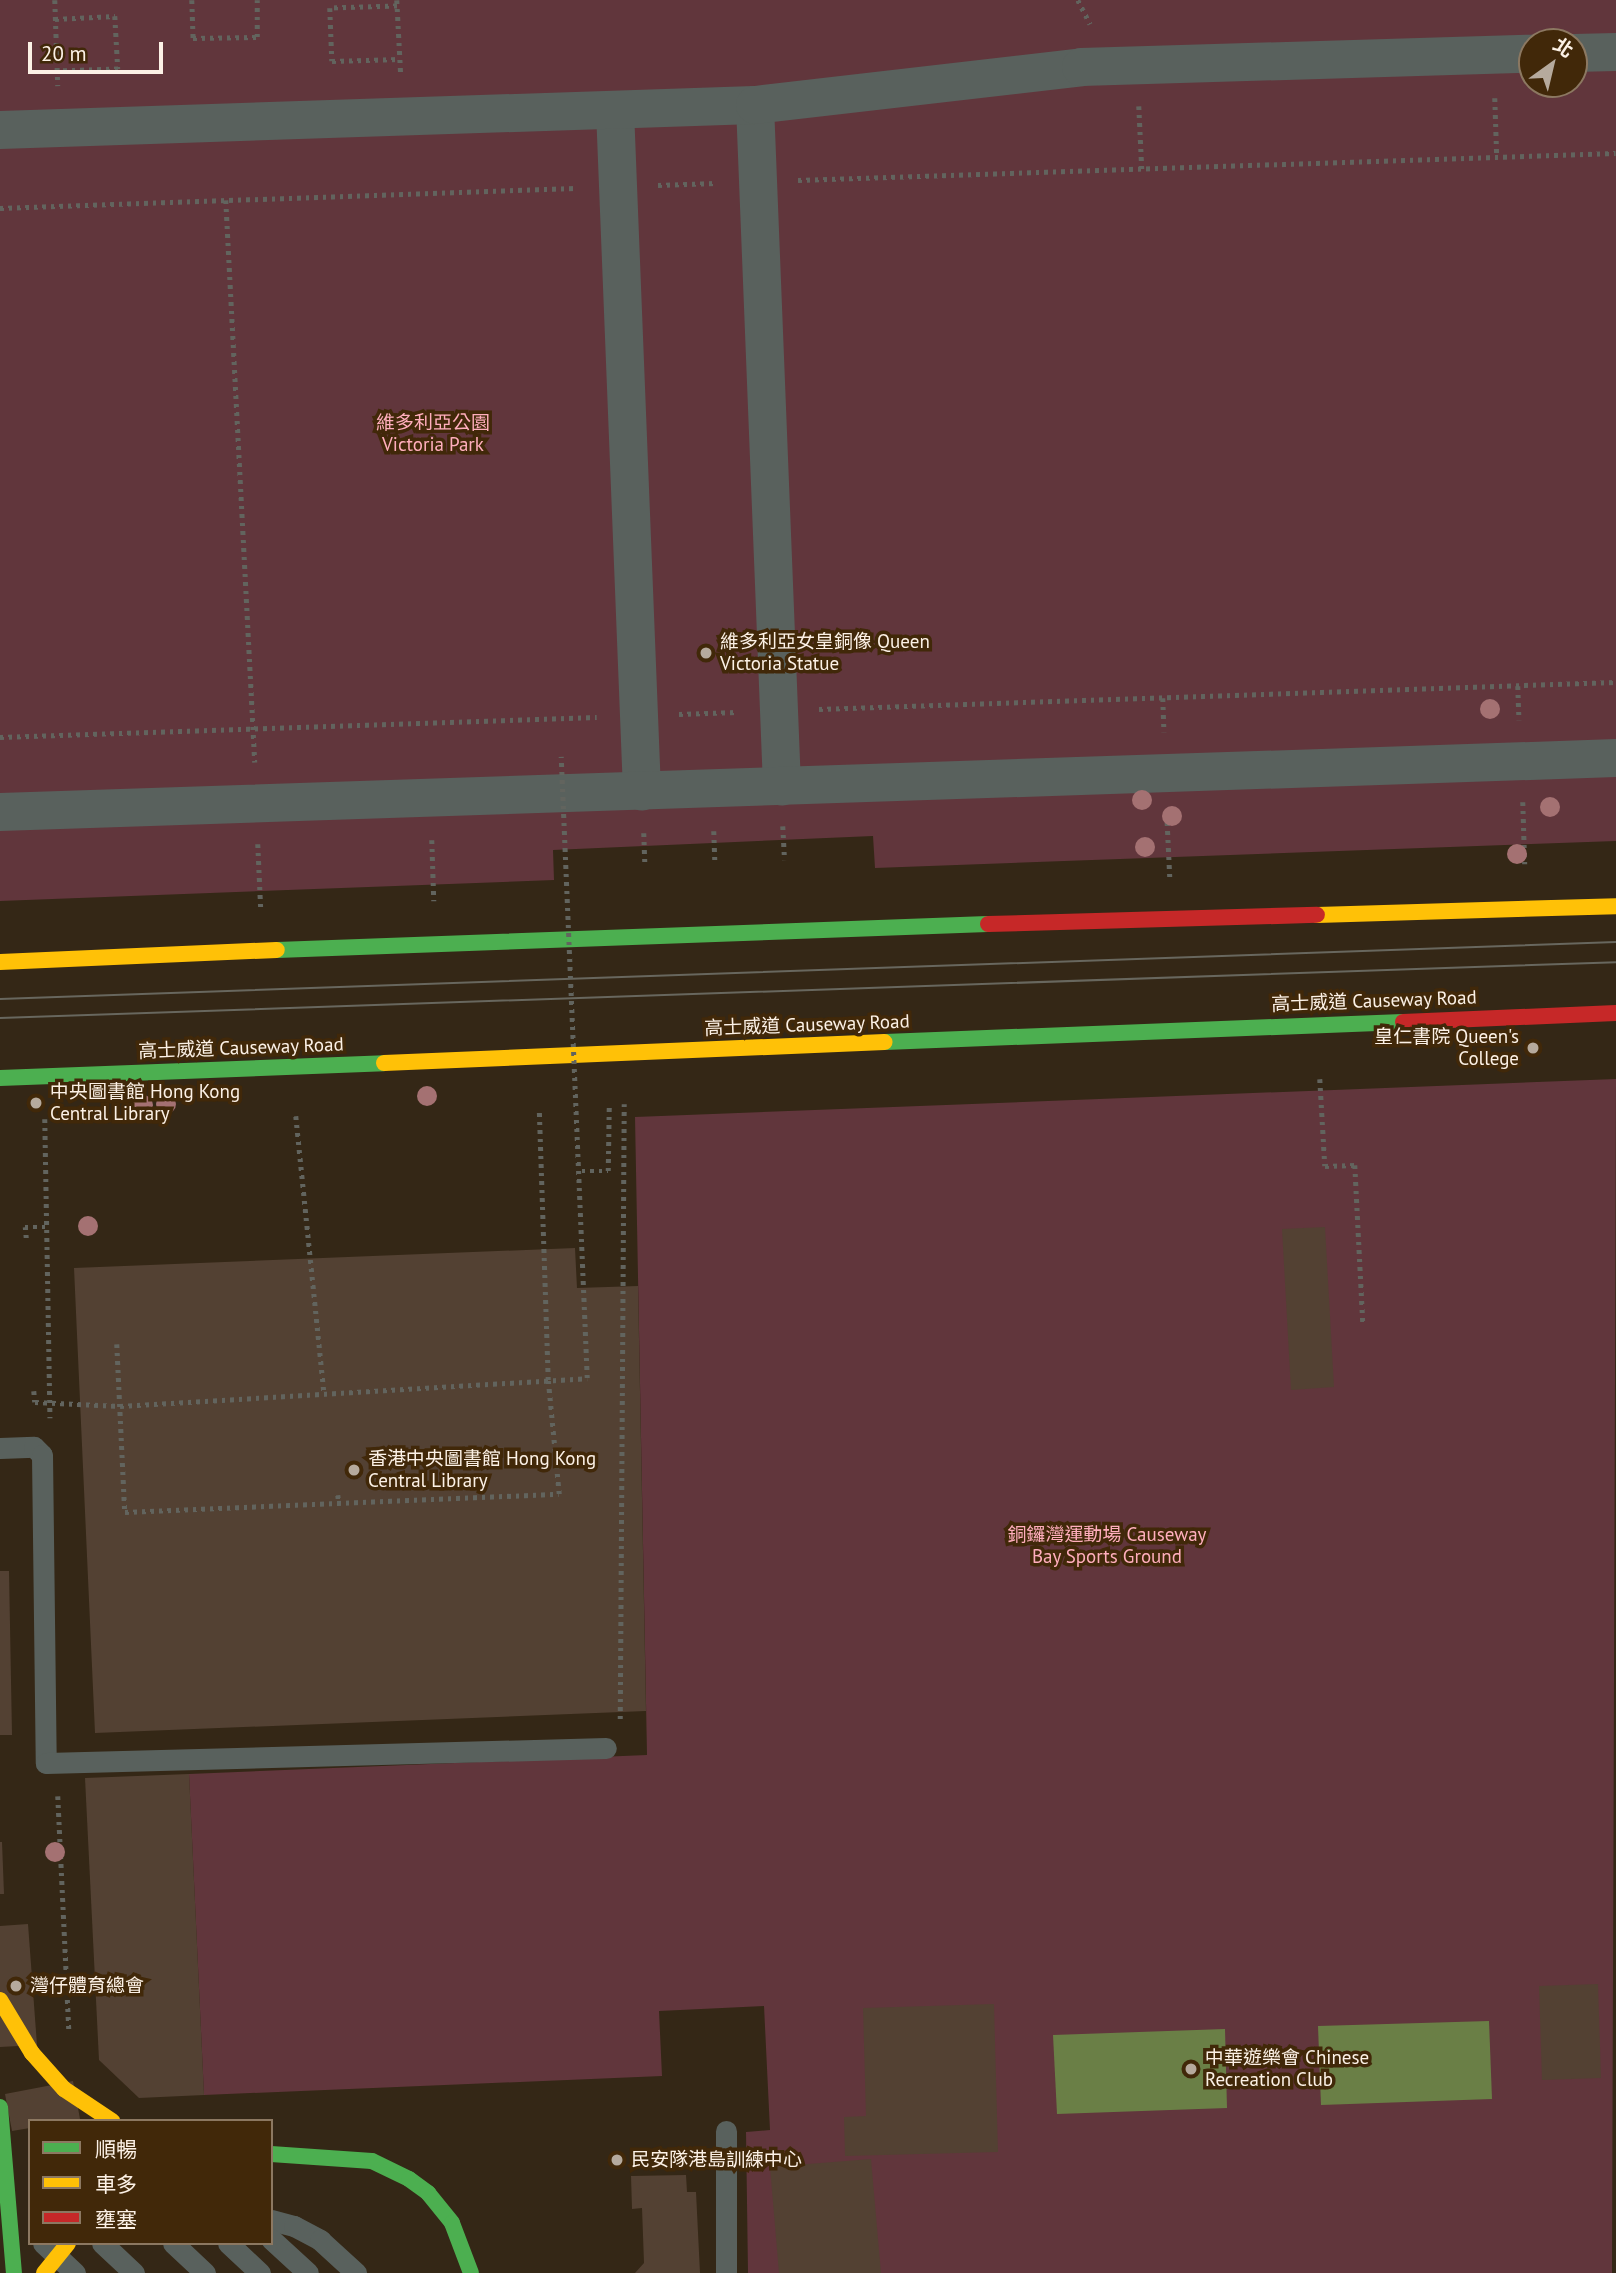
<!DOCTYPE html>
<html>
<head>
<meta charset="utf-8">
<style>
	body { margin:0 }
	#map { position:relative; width:1616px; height:2273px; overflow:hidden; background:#342716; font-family:"PT Sans","Noto Sans TC",sans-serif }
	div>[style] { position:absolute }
	.green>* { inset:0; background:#61363c }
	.water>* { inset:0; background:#6a7f46 }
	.building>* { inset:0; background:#534133 }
	.path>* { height:4.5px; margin-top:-2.25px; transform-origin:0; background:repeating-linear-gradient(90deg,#62645e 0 3.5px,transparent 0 8.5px) }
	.lane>* { height:21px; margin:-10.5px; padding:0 10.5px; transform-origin:10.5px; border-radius:10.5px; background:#59615d }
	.street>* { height:38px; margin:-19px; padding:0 19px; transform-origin:19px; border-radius:19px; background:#59615d }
	.fast>* { height:16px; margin:-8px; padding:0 8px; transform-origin:8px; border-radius:8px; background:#4caf50 }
	.slow>* { height:16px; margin:-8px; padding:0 8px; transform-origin:8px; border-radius:8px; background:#ffc107 }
	.jam>* { height:16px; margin:-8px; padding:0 8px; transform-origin:8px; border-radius:8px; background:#c62828 }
	.tram>* { height:2px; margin:-1px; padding:0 1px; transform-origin:1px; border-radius:1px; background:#68675e }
	.path-bridge>* { height:4.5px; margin-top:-2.25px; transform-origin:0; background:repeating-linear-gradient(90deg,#62645e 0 3.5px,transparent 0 8.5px) }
	.fast-bridge>* { height:16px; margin:-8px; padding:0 8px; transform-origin:8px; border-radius:8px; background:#4caf50 }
	.slow-bridge>* { height:16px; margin:-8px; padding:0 8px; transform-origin:8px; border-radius:8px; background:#ffc107 }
	.trees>* { width:20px; height:20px; margin:-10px; border-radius:50%; background:#a47172 }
	.dots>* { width:19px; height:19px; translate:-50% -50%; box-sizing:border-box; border:4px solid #412809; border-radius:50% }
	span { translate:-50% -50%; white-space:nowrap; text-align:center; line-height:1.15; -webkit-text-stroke:7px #412809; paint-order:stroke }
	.park-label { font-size:19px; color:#ffaebd }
	.poi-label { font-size:19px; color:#fcf1e6 }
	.left { translate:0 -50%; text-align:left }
	.right { translate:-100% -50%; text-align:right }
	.street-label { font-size:19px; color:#fcf1e6 }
	.legend { position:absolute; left:28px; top:2119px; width:245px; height:126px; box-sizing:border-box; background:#412809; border:2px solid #8c7861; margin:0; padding:9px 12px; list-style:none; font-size:21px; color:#fcf1e6 }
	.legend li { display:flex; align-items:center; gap:14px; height:35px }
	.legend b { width:35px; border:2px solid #8c7861 }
	.north { position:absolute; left:1518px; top:28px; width:70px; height:70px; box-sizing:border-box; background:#412809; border:2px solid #8c7861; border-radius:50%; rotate:34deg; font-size:19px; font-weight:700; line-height:28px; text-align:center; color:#fcf1e6 }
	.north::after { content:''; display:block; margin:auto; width:24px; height:32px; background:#b6aa9d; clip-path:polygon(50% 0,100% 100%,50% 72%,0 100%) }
	.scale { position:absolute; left:28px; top:42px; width:135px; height:32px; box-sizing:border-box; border:4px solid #fcf1e6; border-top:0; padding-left:9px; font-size:21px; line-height:24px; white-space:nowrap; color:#fcf1e6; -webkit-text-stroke:5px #412809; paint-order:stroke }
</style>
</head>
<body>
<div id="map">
	<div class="green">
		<i style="clip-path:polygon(evenodd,0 0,1616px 0,1616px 841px,875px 868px,873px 836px,553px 850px,554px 880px,0 901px,0 0,1532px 42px,1574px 42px,1574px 84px,1532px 84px,1532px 42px)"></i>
		<i style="clip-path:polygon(1616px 1079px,1612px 2273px,748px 2273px,746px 2132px,770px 2130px,764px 2006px,659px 2011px,662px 2076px,204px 2095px,189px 1774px,647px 1755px,635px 1117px)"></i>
	</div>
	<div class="water">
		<i style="clip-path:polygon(1489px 2021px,1492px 2099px,1321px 2105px,1318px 2026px)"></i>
		<i style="clip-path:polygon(1225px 2029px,1227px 2108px,1057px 2114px,1053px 2035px)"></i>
	</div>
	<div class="building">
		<i style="clip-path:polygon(1325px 1227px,1334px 1387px,1291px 1390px,1282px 1229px)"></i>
		<i style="clip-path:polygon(575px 1248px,577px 1288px,638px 1286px,646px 1711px,95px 1733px,74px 1268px)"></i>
		<i style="clip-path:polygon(0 1571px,9px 1571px,12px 1735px,0 1735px)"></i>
		<i style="clip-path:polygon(189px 1774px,204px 2095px,139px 2098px,99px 2060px,85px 1778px)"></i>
		<i style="clip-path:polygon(0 1842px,2px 1842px,4px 1894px,0 1894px)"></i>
		<i style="clip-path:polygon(28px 1924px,37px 2045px,0 2047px,0 1926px)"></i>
		<i style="clip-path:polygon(1598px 1984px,1601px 2078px,1542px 2080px,1539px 1986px)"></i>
		<i style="clip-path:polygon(994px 2004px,998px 2152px,845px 2156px,844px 2117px,866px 2116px,863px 2008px)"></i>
		<i style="clip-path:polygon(73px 2081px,80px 2119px,30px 2121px,30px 2128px,12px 2131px,5px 2094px)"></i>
		<i style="clip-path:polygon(871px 2159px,881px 2273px,779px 2273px,770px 2167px)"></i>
		<i style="clip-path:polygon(686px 2175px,687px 2192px,696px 2192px,700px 2273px,635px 2273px,644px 2263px,642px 2208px,632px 2209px,631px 2176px)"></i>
	</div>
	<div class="path">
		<i style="left:55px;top:0;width:86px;rotate:88deg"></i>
		<i style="left:192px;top:0;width:38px;rotate:88deg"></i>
		<i style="left:193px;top:38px;width:64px;rotate:-0.9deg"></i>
		<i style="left:257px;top:37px;width:37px;rotate:-90deg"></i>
		<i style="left:397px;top:0;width:76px;rotate:87deg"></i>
		<i style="left:1078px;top:0;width:27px;rotate:63deg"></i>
		<i style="left:397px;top:6px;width:67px;rotate:178.3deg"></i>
		<i style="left:330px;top:8px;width:53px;rotate:87.8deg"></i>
		<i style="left:332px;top:61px;width:68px;rotate:-1.7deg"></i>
		<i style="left:55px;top:19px;width:60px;rotate:-2.9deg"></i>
		<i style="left:115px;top:16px;width:53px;rotate:86.8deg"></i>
		<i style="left:118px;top:69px;width:61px;rotate:178.1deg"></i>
		<i style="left:1495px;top:98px;width:59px;rotate:88.1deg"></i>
		<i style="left:1139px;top:106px;width:63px;rotate:87.3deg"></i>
		<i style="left:798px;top:180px;width:818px;rotate:-1.89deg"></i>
		<i style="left:658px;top:185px;width:58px;rotate:-2deg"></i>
		<i style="left:226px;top:200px;width:563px;rotate:87.05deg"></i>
		<i style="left:0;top:208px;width:576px;rotate:-1.99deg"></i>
		<i style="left:1518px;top:686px;width:34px;rotate:88deg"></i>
		<i style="left:1163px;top:698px;width:34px;rotate:88deg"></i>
		<i style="left:819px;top:709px;width:797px;rotate:-1.94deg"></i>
		<i style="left:679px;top:714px;width:58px;rotate:-2deg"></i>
		<i style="left:0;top:737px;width:597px;rotate:-1.92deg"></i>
		<i style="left:1523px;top:802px;width:62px;rotate:88.2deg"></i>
		<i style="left:1167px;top:814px;width:63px;rotate:87.3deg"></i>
		<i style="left:783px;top:826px;width:34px;rotate:87deg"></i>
		<i style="left:714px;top:831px;width:32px;rotate:88deg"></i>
		<i style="left:644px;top:833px;width:33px;rotate:88deg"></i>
		<i style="left:432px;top:840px;width:61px;rotate:88.1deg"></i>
		<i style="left:258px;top:844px;width:65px;rotate:87.4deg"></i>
		<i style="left:1320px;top:1079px;width:87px;rotate:86.7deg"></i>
		<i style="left:1325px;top:1166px;width:30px;rotate:-2deg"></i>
		<i style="left:1355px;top:1165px;width:158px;rotate:87.1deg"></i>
		<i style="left:296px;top:1116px;width:279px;rotate:84.2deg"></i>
		<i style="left:45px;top:1119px;width:299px;rotate:89deg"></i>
		<i style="left:582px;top:1171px;width:26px"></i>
		<i style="left:608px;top:1171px;width:66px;rotate:-89.1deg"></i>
		<i style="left:26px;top:1238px;width:11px;rotate:-95deg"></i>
		<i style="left:25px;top:1227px;width:21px"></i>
		<i style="left:117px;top:1344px;width:168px;rotate:87.3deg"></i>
		<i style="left:125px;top:1512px;width:434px;rotate:-2.4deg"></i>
		<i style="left:559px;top:1494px;width:115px;rotate:-95.5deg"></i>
		<i style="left:548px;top:1380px;width:272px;rotate:-91.9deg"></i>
		<i style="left:338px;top:1495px;width:8px;rotate:83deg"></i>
		<i style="left:620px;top:1719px;width:615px;rotate:-89.63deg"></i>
		<i style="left:58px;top:1796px;width:233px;rotate:87.3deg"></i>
	</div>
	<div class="lane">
		<i style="left:0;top:1448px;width:34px;rotate:-2deg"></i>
		<i style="left:34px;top:1447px;width:11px;rotate:45deg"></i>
		<i style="left:42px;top:1455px;width:308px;rotate:89.3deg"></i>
		<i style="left:46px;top:1763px;width:560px;rotate:-1.53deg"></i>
		<i style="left:726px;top:2131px;width:142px;rotate:90deg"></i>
		<i style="left:271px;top:2220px;width:24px;rotate:15deg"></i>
		<i style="left:294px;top:2226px;width:30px;rotate:28deg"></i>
		<i style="left:320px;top:2240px;width:49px;rotate:42.5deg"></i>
		<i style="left:271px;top:2239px;width:50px;rotate:42.6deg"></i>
		<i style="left:43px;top:2243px;width:44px;rotate:43.2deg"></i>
		<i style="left:102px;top:2243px;width:44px;rotate:43.2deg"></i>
		<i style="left:173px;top:2243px;width:44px;rotate:43.2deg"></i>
		<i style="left:228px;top:2243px;width:44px;rotate:43.2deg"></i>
	</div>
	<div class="street">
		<i style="left:1574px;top:53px;width:42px;rotate:-1.4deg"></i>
		<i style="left:755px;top:105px;width:682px;rotate:87.73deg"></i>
		<i style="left:615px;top:110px;width:682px;rotate:87.73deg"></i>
		<i style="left:0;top:130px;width:755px;rotate:-1.9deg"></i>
		<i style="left:755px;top:105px;width:328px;rotate:-6.6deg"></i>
		<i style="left:1081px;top:67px;width:451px;rotate:-1.7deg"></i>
		<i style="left:0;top:812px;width:1617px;rotate:-1.91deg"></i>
	</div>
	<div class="fast">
		<i style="left:277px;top:950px;width:711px;rotate:-2.09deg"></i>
		<i style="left:885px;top:1042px;width:518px;rotate:-2.21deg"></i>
		<i style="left:0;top:1078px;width:384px;rotate:-2.2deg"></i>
		<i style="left:271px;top:2154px;width:101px;rotate:4deg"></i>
		<i style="left:372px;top:2161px;width:41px;rotate:25.9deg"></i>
		<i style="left:409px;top:2179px;width:24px;rotate:36deg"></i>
		<i style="left:428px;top:2193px;width:38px;rotate:51deg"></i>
		<i style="left:452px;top:2223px;width:53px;rotate:69.2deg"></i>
	</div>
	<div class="slow">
		<i style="left:1317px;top:915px;width:299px;rotate:-1.7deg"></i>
		<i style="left:0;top:962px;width:277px;rotate:-2.5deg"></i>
		<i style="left:384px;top:1063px;width:501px;rotate:-2.4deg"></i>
	</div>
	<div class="jam">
		<i style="left:988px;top:924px;width:329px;rotate:-1.6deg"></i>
		<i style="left:1403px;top:1022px;width:213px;rotate:-2.4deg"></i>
	</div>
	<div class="tram">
		<i style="left:0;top:999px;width:1617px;rotate:-2.02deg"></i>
		<i style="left:0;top:1018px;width:1617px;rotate:-1.98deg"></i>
	</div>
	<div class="path-bridge">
		<i style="left:34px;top:1391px;width:11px;rotate:85deg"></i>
		<i style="left:35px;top:1402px;width:85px;rotate:2.7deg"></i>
		<i style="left:120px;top:1406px;width:468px;rotate:-3.4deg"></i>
		<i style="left:587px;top:1378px;width:622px;rotate:-92.4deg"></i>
	</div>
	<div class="fast-bridge">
		<i style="left:0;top:2107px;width:167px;rotate:85.2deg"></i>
	</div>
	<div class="slow-bridge">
		<i style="left:0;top:2000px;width:62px;rotate:58.9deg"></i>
		<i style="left:32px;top:2053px;width:48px;rotate:48.4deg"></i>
		<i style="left:64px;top:2089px;width:58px;rotate:33.7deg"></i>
		<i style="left:44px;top:2273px;width:38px;rotate:-51deg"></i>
	</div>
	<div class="trees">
		<i style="left:1490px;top:709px"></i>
		<i style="left:1142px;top:800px"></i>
		<i style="left:1550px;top:807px"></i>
		<i style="left:1172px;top:816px"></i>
		<i style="left:1145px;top:847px"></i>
		<i style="left:1517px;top:854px"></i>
		<i style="left:427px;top:1096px"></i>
		<i style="left:166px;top:1104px"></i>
		<i style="left:143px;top:1105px"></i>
		<i style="left:88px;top:1226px"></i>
		<i style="left:55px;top:1852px"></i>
	</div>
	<div class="dots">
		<i style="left:706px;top:653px;background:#b6aa9d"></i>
		<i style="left:1533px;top:1048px;background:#b6aa9d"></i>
		<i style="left:36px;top:1103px;background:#b6aa9d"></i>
		<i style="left:354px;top:1470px;background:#b6aa9d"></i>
		<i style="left:16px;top:1986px;background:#b6aa9d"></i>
		<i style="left:1191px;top:2069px;background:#b6aa9d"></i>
		<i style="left:617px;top:2160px;background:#b6aa9d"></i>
	</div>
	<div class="park-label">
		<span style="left:433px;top:434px">維多利亞公園<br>Victoria Park</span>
		<span style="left:1107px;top:1546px">銅鑼灣運動場 Causeway<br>Bay Sports Ground</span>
	</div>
	<div class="poi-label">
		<span class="left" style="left:720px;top:653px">維多利亞女皇銅像 Queen<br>Victoria Statue</span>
		<span class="right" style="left:1519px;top:1048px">皇仁書院 Queen's<br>College</span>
		<span class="left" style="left:50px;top:1103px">中央圖書館 Hong Kong<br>Central Library</span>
		<span class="left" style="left:368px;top:1470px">香港中央圖書館 Hong Kong<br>Central Library</span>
		<span class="left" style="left:30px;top:1986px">灣仔體育總會</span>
		<span class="left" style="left:1205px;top:2069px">中華遊樂會 Chinese<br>Recreation Club</span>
		<span class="left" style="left:631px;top:2160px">民安隊港島訓練中心</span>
	</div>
	<div class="street-label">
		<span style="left:1374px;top:1001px;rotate:-2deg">高士威道 Causeway Road</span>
		<span style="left:807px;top:1025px;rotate:-2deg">高士威道 Causeway Road</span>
		<span style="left:241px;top:1048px;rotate:-2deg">高士威道 Causeway Road</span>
	</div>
	<ul class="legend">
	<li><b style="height:9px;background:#4caf50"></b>順暢</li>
	<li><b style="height:9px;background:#ffc107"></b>車多</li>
	<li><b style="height:9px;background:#c62828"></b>壅塞</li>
	</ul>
	<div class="north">北</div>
	<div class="scale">20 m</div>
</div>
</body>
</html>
